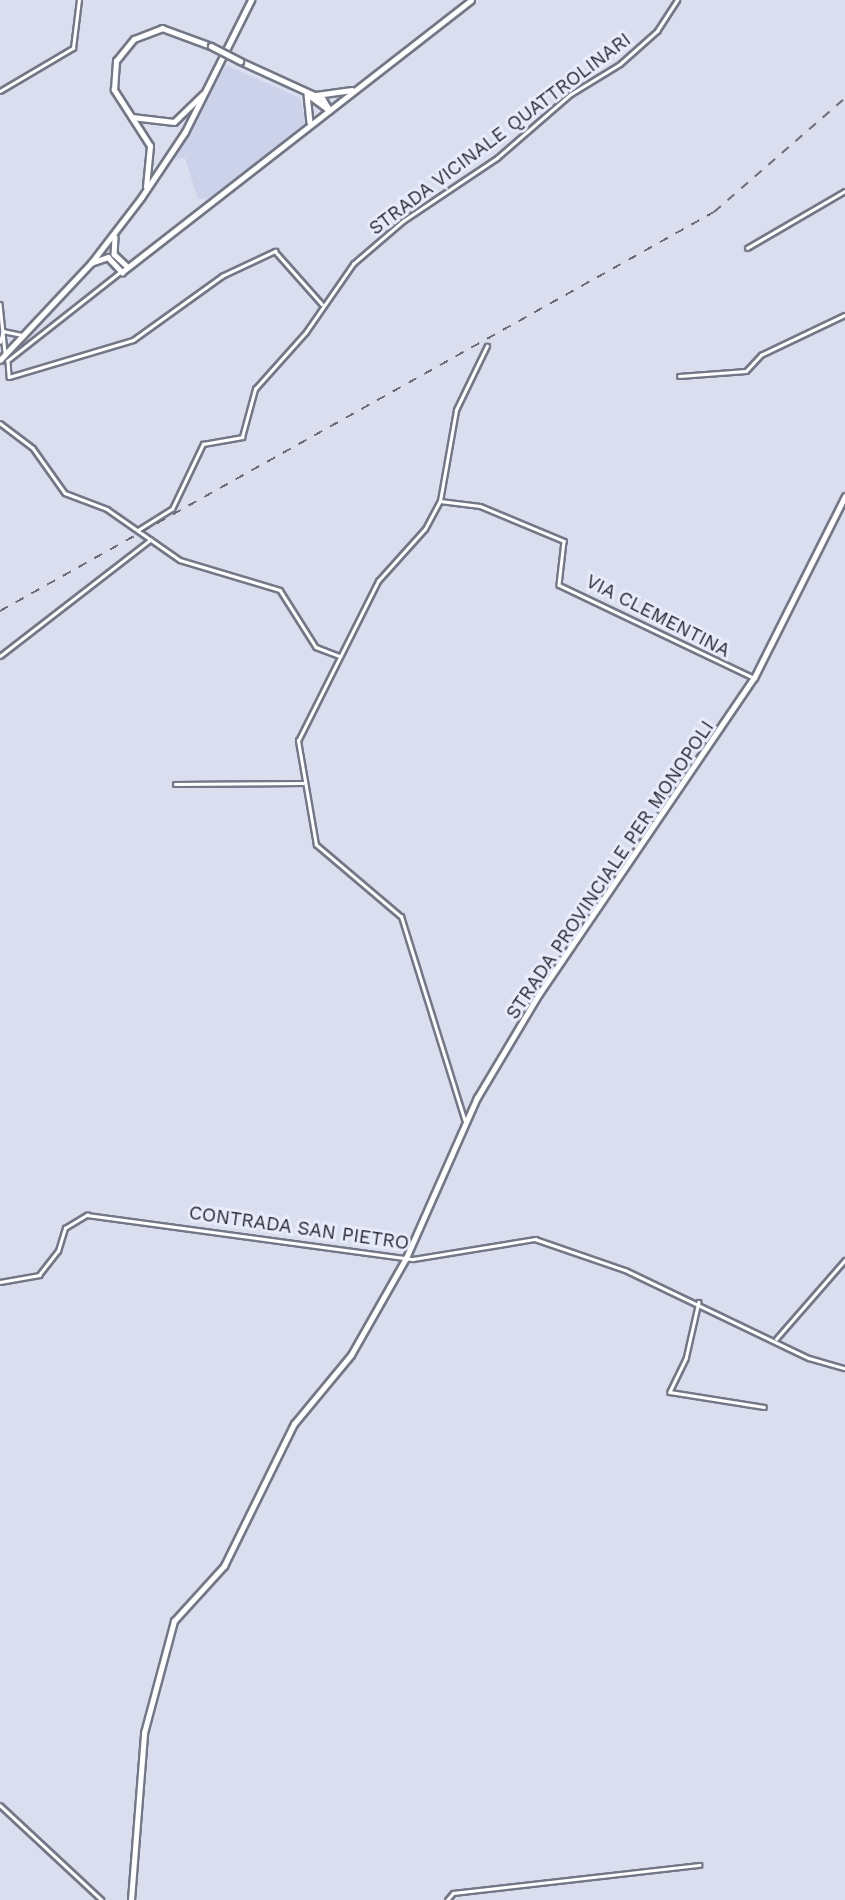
<!DOCTYPE html>
<html>
<head>
<meta charset="utf-8">
<style>
	body { margin:0 }
	#map { position:relative; width:845px; height:1900px; overflow:hidden; background:#dadeef; font-family:"Work Sans",sans-serif }
	div>[style] { position:absolute }
	.built>* { inset:0; background:#ccd2ea }
	.roads { filter:drop-shadow(2px 0 #737786) drop-shadow(-2px 0 #737786) drop-shadow(0 2px #737786) drop-shadow(0 -2px #737786) }
	.street>* { height:2.5px; margin:-1.25px; padding:0 1.25px; transform-origin:1.25px; border-radius:1.25px; background:#fff }
	.secondary>* { height:4.5px; margin:-2.25px; padding:0 2.25px; transform-origin:2.25px; border-radius:2.25px; background:#fff }
	.rail>* { height:2px; margin-top:-1px; transform-origin:0; background:repeating-linear-gradient(90deg,#6c6e79 0 9px,transparent 0 18px) }
	.bridges { filter:drop-shadow(2px 0 #737786) drop-shadow(-2px 0 #737786) drop-shadow(0 2px #737786) drop-shadow(0 -2px #737786) }
	.secondary-bridge>* { height:4.5px; margin:-2.25px; padding:0 2.25px; transform-origin:2.25px; border-radius:2.25px; background:#fff }
	span { translate:-50% -50%; white-space:nowrap; text-align:center; line-height:1.15; -webkit-text-stroke:6px #e7ebfc; paint-order:stroke }
	.street-label { font-size:19px; color:#27282f }
</style>
</head>
<body>
<div id="map">
	<div class="built">
		<i style="clip-path:polygon(226px 65px,300px 98px,306px 122px,212px 198px,198px 199px,185px 158px,171px 160px)"></i>
	</div>
	<div class="roads">
		<div class="street">
			<i style="left:0;top:91px;width:85px;rotate:-30.5deg"></i>
			<i style="left:73px;top:48px;width:48px;rotate:-82.9deg"></i>
			<i style="left:747px;top:248px;width:113px;rotate:-30.2deg"></i>
			<i style="left:121px;top:272px;width:144px;rotate:141.8deg"></i>
			<i style="left:8px;top:361px;width:16px;rotate:86deg"></i>
			<i style="left:9px;top:377px;width:129px;rotate:-16.6deg"></i>
			<i style="left:133px;top:340px;width:110px;rotate:-35.7deg"></i>
			<i style="left:222px;top:276px;width:59px;rotate:-25.3deg"></i>
			<i style="left:275px;top:251px;width:71px;rotate:48.4deg"></i>
			<i style="left:0;top:304px;width:48px;rotate:84.1deg"></i>
			<i style="left:3px;top:331px;width:19px;rotate:12deg"></i>
			<i style="left:0;top:342px;width:11px;rotate:-75deg"></i>
			<i style="left:679px;top:376px;width:67px;rotate:-4.3deg"></i>
			<i style="left:746px;top:371px;width:22px;rotate:-47deg"></i>
			<i style="left:761px;top:355px;width:93px;rotate:-25.5deg"></i>
			<i style="left:0;top:423px;width:41px;rotate:37.1deg"></i>
			<i style="left:33px;top:448px;width:55px;rotate:54.6deg"></i>
			<i style="left:65px;top:493px;width:45px;rotate:20.9deg"></i>
			<i style="left:107px;top:509px;width:89px;rotate:34.9deg"></i>
			<i style="left:180px;top:560px;width:104px;rotate:16.7deg"></i>
			<i style="left:280px;top:590px;width:67px;rotate:57.7deg"></i>
			<i style="left:316px;top:647px;width:25px;rotate:21deg"></i>
			<i style="left:440px;top:501px;width:40px;rotate:7.1deg"></i>
			<i style="left:480px;top:506px;width:91px;rotate:22.6deg"></i>
			<i style="left:564px;top:541px;width:44px;rotate:96.5deg"></i>
			<i style="left:559px;top:585px;width:216px;rotate:25.5deg"></i>
			<i style="left:138px;top:530px;width:40px;rotate:-32deg"></i>
			<i style="left:172px;top:509px;width:72px;rotate:-64.5deg"></i>
			<i style="left:203px;top:444px;width:40px;rotate:-10deg"></i>
			<i style="left:242px;top:437px;width:50px;rotate:-74.8deg"></i>
			<i style="left:255px;top:389px;width:76px;rotate:-48.2deg"></i>
			<i style="left:306px;top:332px;width:83px;rotate:-55.3deg"></i>
			<i style="left:353px;top:264px;width:66px;rotate:-40.7deg"></i>
			<i style="left:403px;top:221px;width:113px;rotate:-33.8deg"></i>
			<i style="left:497px;top:158px;width:98px;rotate:-40.9deg"></i>
			<i style="left:571px;top:94px;width:57px;rotate:-31.5deg"></i>
			<i style="left:620px;top:64px;width:50px;rotate:-41.7deg"></i>
			<i style="left:657px;top:31px;width:37px;rotate:-57deg"></i>
			<i style="left:0;top:656px;width:190px;rotate:-37.7deg"></i>
			<i style="left:175px;top:784px;width:128px;rotate:-0.4deg"></i>
			<i style="left:465px;top:1122px;width:215px;rotate:-107.3deg"></i>
			<i style="left:401px;top:917px;width:111px;rotate:-139.7deg"></i>
			<i style="left:316px;top:845px;width:106px;rotate:-99.8deg"></i>
			<i style="left:298px;top:741px;width:179px;rotate:-63.4deg"></i>
			<i style="left:378px;top:581px;width:70px;rotate:-47.9deg"></i>
			<i style="left:425px;top:529px;width:32px;rotate:-62deg"></i>
			<i style="left:440px;top:501px;width:92px;rotate:-80deg"></i>
			<i style="left:456px;top:410px;width:71px;rotate:-64.2deg"></i>
			<i style="left:0;top:1282px;width:40px;rotate:-10deg"></i>
			<i style="left:39px;top:1275px;width:31px;rotate:-52deg"></i>
			<i style="left:58px;top:1251px;width:24px;rotate:-73deg"></i>
			<i style="left:65px;top:1228px;width:26px;rotate:-31deg"></i>
			<i style="left:87px;top:1215px;width:329px;rotate:7.7deg"></i>
			<i style="left:413px;top:1259px;width:124px;rotate:-9.3deg"></i>
			<i style="left:535px;top:1239px;width:95px;rotate:19deg"></i>
			<i style="left:625px;top:1270px;width:204px;rotate:25.6deg"></i>
			<i style="left:809px;top:1358px;width:37px;rotate:16deg"></i>
			<i style="left:699px;top:1302px;width:58px;rotate:102.8deg"></i>
			<i style="left:686px;top:1359px;width:37px;rotate:116deg"></i>
			<i style="left:670px;top:1392px;width:95px;rotate:9.1deg"></i>
			<i style="left:776px;top:1339px;width:105px;rotate:-48.9deg"></i>
			<i style="left:0;top:1805px;width:139px;rotate:43deg"></i>
			<i style="left:447px;top:1900px;width:9px;rotate:-49deg"></i>
			<i style="left:453px;top:1893px;width:248px;rotate:-6.5deg"></i>
		</div>
		<div class="secondary">
			<i style="left:240px;top:61px;width:91px;rotate:24.6deg"></i>
			<i style="left:323px;top:99px;width:12px;rotate:59deg"></i>
			<i style="left:307px;top:94px;width:28px;rotate:84deg"></i>
			<i style="left:316px;top:95px;width:36px;rotate:-8deg"></i>
			<i style="left:310px;top:96px;width:24px;rotate:36deg"></i>
			<i style="left:132px;top:117px;width:42px;rotate:6.8deg"></i>
			<i style="left:174px;top:122px;width:40px;rotate:-44deg"></i>
			<i style="left:146px;top:187px;width:41px;rotate:-84.4deg"></i>
			<i style="left:150px;top:146px;width:67px;rotate:-122.7deg"></i>
			<i style="left:114px;top:90px;width:29px;rotate:-86deg"></i>
			<i style="left:116px;top:61px;width:28px;rotate:-51deg"></i>
			<i style="left:134px;top:39px;width:30px;rotate:-21deg"></i>
			<i style="left:162px;top:28px;width:52px;rotate:20.2deg"></i>
			<i style="left:115px;top:237px;width:17px;rotate:93deg"></i>
			<i style="left:114px;top:254px;width:19px;rotate:43deg"></i>
			<i style="left:91px;top:263px;width:18px;rotate:-19deg"></i>
			<i style="left:108px;top:257px;width:21px;rotate:47deg"></i>
			<i style="left:122px;top:272px;width:442px;rotate:-37.9deg"></i>
			<i style="left:0;top:360px;width:133px;rotate:-46.8deg"></i>
			<i style="left:91px;top:263px;width:82px;rotate:-52.4deg"></i>
			<i style="left:141px;top:198px;width:79px;rotate:-56.3deg"></i>
			<i style="left:185px;top:132px;width:148px;rotate:-63.4deg"></i>
			<i style="left:131px;top:1900px;width:168px;rotate:-85.5deg"></i>
			<i style="left:144px;top:1733px;width:116px;rotate:-75deg"></i>
			<i style="left:174px;top:1621px;width:74px;rotate:-47.7deg"></i>
			<i style="left:224px;top:1566px;width:158px;rotate:-63.8deg"></i>
			<i style="left:294px;top:1424px;width:89px;rotate:-50.4deg"></i>
			<i style="left:351px;top:1355px;width:112px;rotate:-60.4deg"></i>
			<i style="left:406px;top:1258px;width:175px;rotate:-66.1deg"></i>
			<i style="left:477px;top:1098px;width:121px;rotate:-59.2deg"></i>
			<i style="left:539px;top:994px;width:382px;rotate:-55.8deg"></i>
			<i style="left:754px;top:678px;width:203px;rotate:-63.4deg"></i>
		</div>
	</div>
	<div class="rail">
		<i style="left:0;top:611px;width:818px;rotate:-29.2deg"></i>
		<i style="left:714px;top:212px;width:174px;rotate:-41deg"></i>
	</div>
	<div class="bridges">
		<div class="secondary-bridge">
			<i style="left:211px;top:46px;width:33px;rotate:27deg"></i>
		</div>
	</div>
	<div class="street-label">
		<span style="left:500px;top:134px;rotate:-37deg">STRADA VICINALE QUATTROLINARI</span>
		<span style="left:658px;top:616px;rotate:27deg">VIA CLEMENTINA</span>
		<span style="left:610px;top:870px;rotate:-56deg">STRADA PROVINCIALE PER MONOPOLI</span>
		<span style="left:299px;top:1228px;rotate:8deg">CONTRADA SAN PIETRO</span>
	</div>
</div>
</body>
</html>
